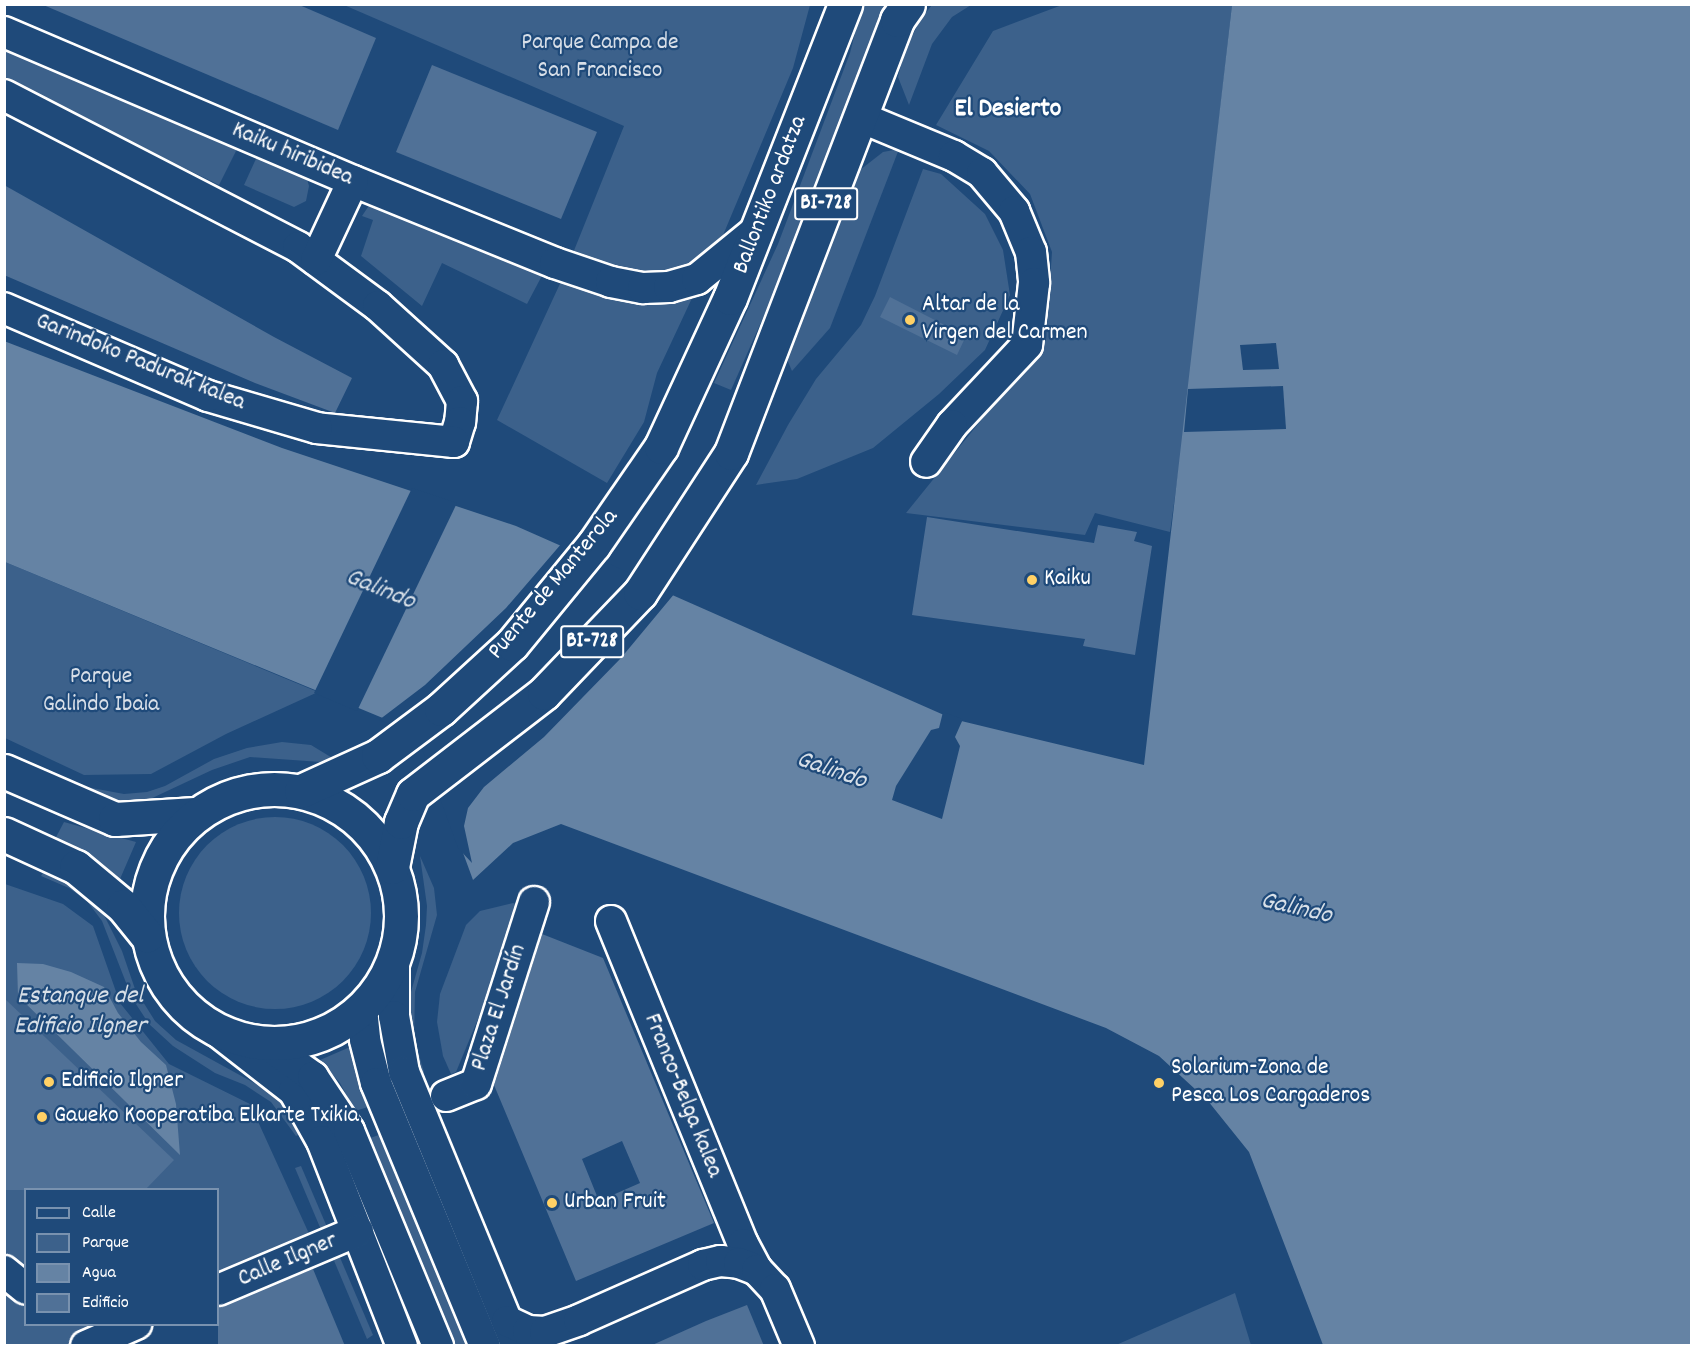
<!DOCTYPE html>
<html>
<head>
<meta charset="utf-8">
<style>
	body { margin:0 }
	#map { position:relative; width:1696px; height:1350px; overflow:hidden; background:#1f4a7a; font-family:Dekko,sans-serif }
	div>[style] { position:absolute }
	.green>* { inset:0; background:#3c618b }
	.round { border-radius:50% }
	.water>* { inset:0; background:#6583a4 }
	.pier>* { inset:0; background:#1f4a7a }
	.building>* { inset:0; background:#507197 }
	.roads { filter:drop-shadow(2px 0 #fff) drop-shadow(-2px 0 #fff) drop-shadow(0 2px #fff) drop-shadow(0 -2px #fff) }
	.minor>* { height:30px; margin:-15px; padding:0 15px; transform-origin:15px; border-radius:15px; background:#1f4a7a }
	.major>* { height:33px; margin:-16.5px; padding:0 16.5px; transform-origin:16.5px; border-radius:16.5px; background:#1f4a7a }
	.major>.ring { margin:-16.5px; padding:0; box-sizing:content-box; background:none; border:33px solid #1f4a7a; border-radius:50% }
	.dots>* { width:16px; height:16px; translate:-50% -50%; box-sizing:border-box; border:3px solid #1f4a7a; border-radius:50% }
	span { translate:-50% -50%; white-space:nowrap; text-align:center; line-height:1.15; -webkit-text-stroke:4.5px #1f4a7a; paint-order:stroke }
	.shield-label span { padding:2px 4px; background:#1f4a7a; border:2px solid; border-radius:4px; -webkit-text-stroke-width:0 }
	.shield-label { font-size:22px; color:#fff; font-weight:700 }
	.park-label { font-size:24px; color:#d8dfe8 }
	.street-label { font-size:24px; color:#fff }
	.poi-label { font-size:24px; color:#fff }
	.left { translate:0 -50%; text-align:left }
	.neighbourhood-label { font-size:26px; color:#fff; font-weight:700 }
	.water-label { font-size:26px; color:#d8e0e8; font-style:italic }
	.frame { position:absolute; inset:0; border:6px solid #fff; pointer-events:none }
	.legend { position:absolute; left:24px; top:1188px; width:195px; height:138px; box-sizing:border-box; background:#1f4a7a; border:2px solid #7992af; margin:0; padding:8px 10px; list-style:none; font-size:18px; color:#fff }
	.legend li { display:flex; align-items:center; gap:12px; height:30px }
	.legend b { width:30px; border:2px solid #7992af }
</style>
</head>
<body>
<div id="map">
	<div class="green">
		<i style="clip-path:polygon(344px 5px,810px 5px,793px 68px,721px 240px,692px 270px,667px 275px,619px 270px,571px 258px,624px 126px)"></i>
		<i style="clip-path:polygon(862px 5px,885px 5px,793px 250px,731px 390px,714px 383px,778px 244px,850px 53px)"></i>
		<i style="clip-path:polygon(932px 5px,971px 5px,952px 17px,932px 44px,909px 105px,898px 77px,904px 53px,920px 20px)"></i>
		<i style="clip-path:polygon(1062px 5px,1232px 5px,1184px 432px,1170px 532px,1095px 513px,1085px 535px,906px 513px,1046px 340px,1052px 252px,1030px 194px,989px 151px,936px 125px,993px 31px)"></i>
		<i style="clip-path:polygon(4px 43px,241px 141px,219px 185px,5px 80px)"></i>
		<i style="clip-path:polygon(899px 149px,830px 328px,792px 371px,786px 357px,860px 170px,883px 152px)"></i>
		<i style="clip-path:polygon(260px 150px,305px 171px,309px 186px,306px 201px,294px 207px,244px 185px)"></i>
		<i style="clip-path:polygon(923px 169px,941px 174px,985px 214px,1003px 250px,1010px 295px,985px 350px,939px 394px,873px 448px,797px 479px,756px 485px,788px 425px,816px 379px,861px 325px,875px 296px)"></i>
		<i style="clip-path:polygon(370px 204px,546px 268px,527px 304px,442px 263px,422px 306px,361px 256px,373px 220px,362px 216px)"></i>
		<i style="clip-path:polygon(564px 275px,656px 301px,680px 301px,693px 296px,657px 373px,644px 422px,607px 483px,497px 420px)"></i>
		<i style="clip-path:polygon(5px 562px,318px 692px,226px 734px,151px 774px,84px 775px,5px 738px)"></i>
		<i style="clip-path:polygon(282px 742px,311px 745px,334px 759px,321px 762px,250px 757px,212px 770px,148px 800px,114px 802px,79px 792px,81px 786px,124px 794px,147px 792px,165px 786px,214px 759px,247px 748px)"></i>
		<i class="round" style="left:179px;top:817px;width:192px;height:192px"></i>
		<i style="clip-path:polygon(64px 822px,136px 842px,120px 879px,92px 856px,54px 841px)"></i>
		<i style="clip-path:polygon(420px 856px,434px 888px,437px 915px,415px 992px,414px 1038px,424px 1072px,421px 1082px,407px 1033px,409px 999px,422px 953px,426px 925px,427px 906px)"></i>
		<i style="clip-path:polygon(44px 871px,78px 887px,99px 905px,122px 951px,135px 989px,155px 1021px,176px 1040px,274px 1094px,291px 1113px,302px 1133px,296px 1136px,271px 1102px,245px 1085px,215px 1073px,173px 1046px,149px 1024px,132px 998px,102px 921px,87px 901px,69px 888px,41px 876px)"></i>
		<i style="clip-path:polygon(5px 884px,63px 904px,93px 926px,120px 1003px,169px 1064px,250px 1104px,316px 1249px,218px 1291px,218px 1190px,26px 1190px,26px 1324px,137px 1325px,86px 1345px,5px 1346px)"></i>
		<i style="clip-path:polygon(513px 903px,524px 908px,456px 1072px,451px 1074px,443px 1056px,437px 1022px,440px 994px,466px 925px,480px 911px)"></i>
		<i style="clip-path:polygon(350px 1047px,368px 1107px,355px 1111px,340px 1083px,320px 1060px)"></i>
		<i style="clip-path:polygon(379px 1135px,467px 1345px,453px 1345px,367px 1139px)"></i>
		<i style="clip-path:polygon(301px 1166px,373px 1335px,367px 1339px,295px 1168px)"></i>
		<i style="clip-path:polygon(1235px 1293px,1251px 1345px,1116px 1345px)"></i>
	</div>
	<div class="water">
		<i style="clip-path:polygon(1232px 5px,1691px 5px,1691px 1345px,1323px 1345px,1249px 1152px,1208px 1101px,1159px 1056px,1106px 1028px,561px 824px,513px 843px,473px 880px,419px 733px,5px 562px,4px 341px,282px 448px,516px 526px,953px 719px,1144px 765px)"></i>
		<i style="clip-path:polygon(17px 963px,43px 964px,71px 972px,104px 987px,118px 1013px,141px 1042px,166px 1065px,176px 1104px,180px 1155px,18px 996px)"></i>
	</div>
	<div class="pier">
		<i style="clip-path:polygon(1276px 343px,1279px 369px,1243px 370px,1240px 345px)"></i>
		<i style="clip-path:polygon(1283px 386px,1286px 429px,1184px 432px,1188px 389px)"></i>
		<i style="clip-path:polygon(412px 488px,457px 503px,357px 711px,314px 693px)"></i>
		<i style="clip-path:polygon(562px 543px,675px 593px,621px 658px,544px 737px,484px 787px,468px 808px,464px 826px,472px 863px,458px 848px,417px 735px,379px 720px,425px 685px,506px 608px)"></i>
		<i style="clip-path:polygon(943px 712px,963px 719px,955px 737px,960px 746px,942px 819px,892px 800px,896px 786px,931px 730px,939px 728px)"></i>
	</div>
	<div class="building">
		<i style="clip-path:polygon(41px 4px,297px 4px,376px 38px,338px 130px)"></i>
		<i style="clip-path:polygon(432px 65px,597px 132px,561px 219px,396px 152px)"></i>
		<i style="clip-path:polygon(4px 185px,274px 337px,352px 378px,335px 413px,255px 383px,4px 275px)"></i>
		<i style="clip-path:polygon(890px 297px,966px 336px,957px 355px,880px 317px)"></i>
		<i style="clip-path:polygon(927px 517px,1094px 543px,1098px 525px,1137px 532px,1134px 541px,1152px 546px,1135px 655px,1083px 646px,1085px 639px,912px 615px)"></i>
		<i style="clip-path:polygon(evenodd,542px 934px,603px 958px,714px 1223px,576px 1281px,494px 1085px,542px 934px,622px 1141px,640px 1183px,599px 1201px,582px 1159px,622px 1141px)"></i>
		<i style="clip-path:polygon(4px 998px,174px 1160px,145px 1190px,4px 1190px)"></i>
		<i style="clip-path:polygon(313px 1269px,345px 1346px,218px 1346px,218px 1307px)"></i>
		<i style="clip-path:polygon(747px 1305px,764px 1346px,650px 1346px,706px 1321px)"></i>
	</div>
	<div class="roads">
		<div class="minor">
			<i style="left:4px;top:32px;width:379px;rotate:23.1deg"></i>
			<i style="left:353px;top:181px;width:218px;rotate:22.1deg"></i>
			<i style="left:555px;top:263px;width:59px;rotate:18.7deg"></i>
			<i style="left:611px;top:282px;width:33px;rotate:11deg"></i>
			<i style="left:643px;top:288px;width:26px;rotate:-2deg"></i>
			<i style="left:669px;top:287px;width:29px;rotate:-16deg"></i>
			<i style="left:697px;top:279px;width:77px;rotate:-39.2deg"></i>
			<i style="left:4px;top:95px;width:331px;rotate:27.3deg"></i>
			<i style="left:298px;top:247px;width:99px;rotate:36.4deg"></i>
			<i style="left:378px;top:306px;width:88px;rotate:42.2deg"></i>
			<i style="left:443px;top:365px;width:41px;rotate:62.2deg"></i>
			<i style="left:462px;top:401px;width:21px;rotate:95deg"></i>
			<i style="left:460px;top:422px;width:21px;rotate:107deg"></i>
			<i style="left:454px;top:442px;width:138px;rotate:-174.2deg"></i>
			<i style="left:317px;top:428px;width:114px;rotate:-163.6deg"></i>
			<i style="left:208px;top:396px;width:222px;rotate:-156.7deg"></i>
			<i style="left:860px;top:117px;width:102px;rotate:22.5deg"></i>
			<i style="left:954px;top:156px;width:33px;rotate:31deg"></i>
			<i style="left:982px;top:173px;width:50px;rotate:49.9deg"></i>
			<i style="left:1014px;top:211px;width:44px;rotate:67.5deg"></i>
			<i style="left:1031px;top:252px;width:31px;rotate:84deg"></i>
			<i style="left:1034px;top:283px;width:62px;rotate:96.4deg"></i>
			<i style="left:1027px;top:345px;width:110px;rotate:133.2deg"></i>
			<i style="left:952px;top:425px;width:45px;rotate:125.1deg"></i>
			<i style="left:316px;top:260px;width:87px;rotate:-64.9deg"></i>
			<i style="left:611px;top:921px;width:349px;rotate:67.8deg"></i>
			<i style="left:743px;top:1244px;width:30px;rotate:62deg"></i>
			<i style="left:394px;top:961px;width:55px;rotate:90deg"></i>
			<i style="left:394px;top:1016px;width:57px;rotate:79.9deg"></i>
			<i style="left:404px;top:1072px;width:296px;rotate:67.6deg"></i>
			<i style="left:362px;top:1009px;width:31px;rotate:84deg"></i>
			<i style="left:365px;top:1040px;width:44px;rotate:75.7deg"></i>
			<i style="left:376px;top:1083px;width:285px;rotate:67.5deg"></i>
			<i style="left:217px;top:1031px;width:98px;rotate:37.9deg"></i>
			<i style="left:294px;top:1091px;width:57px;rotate:60.8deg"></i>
			<i style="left:322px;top:1141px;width:220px;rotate:68.7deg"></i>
			<i style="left:265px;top:1043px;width:59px;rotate:35.3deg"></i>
			<i style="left:313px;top:1077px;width:65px;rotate:56.3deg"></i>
			<i style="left:349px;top:1131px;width:233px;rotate:67.5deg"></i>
			<i style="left:446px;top:1096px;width:32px;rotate:-22deg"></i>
			<i style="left:476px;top:1084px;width:191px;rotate:-72.3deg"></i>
			<i style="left:4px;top:1271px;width:28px;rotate:39deg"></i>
			<i style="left:218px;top:1290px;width:152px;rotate:-22.9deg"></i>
			<i style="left:507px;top:1321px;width:23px;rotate:25deg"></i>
			<i style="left:528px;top:1331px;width:17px;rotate:3deg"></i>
			<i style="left:545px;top:1332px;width:36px;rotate:-19deg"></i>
			<i style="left:579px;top:1320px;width:136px;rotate:-23.9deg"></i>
			<i style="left:703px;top:1265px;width:18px;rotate:-13deg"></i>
			<i style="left:721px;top:1261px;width:18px;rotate:6deg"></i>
			<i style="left:739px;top:1263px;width:19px;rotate:21deg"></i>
			<i style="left:757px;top:1270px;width:26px;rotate:47deg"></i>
			<i style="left:775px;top:1289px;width:62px;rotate:67.2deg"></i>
			<i style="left:86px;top:1346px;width:55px;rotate:-23.7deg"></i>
		</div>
		<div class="major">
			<i style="left:4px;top:771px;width:121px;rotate:23.4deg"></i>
			<i style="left:115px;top:819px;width:80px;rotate:-3.6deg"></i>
			<i class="ring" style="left:147px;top:789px;width:221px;height:221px"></i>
			<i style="left:301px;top:791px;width:85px;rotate:-24.4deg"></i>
			<i style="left:378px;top:756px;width:79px;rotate:-36.7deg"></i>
			<i style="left:441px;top:709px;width:96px;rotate:-42.5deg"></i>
			<i style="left:512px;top:644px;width:129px;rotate:-50.6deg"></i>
			<i style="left:594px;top:544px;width:118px;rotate:-55.4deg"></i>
			<i style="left:661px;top:447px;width:164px;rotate:-65.2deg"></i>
			<i style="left:730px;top:298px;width:316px;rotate:-68.6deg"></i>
			<i style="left:4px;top:834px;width:79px;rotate:24.6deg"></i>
			<i style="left:76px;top:867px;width:61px;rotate:39.7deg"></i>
			<i style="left:123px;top:906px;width:38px;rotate:51deg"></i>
			<i style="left:392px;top:867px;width:46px;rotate:-78.7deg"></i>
			<i style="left:401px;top:822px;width:30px;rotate:-67deg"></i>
			<i style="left:413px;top:794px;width:165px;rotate:-37.6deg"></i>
			<i style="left:544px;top:693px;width:139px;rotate:-46.2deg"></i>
			<i style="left:640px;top:593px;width:167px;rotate:-57deg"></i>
			<i style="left:731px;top:453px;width:464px;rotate:-69deg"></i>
			<i style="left:897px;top:20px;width:19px;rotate:-55deg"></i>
		</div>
	</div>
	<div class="dots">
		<i style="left:910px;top:320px;background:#ffd166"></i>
		<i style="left:1032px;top:580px;background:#ffd166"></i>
		<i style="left:49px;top:1082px;background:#ffd166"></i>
		<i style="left:1159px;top:1083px;background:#ffd166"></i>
		<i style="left:42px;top:1117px;background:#ffd166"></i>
		<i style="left:552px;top:1203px;background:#ffd166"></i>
	</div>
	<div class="shield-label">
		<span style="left:826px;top:204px">BI-728</span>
		<span style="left:592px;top:642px">BI-728</span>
	</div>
	<div class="park-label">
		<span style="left:600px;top:58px">Parque Campa de<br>San Francisco</span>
		<span style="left:101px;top:692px">Parque<br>Galindo Ibaia</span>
	</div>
	<div class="street-label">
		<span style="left:292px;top:155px;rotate:23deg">Kaiku hiribidea</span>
		<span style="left:771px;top:195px;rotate:-69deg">Ballontiko ardatza</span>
		<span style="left:140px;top:363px;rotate:22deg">Garindoko Padurak kalea</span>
		<span style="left:554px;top:585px;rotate:-50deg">Puente de Manterola</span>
		<span style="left:500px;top:1008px;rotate:-72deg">Plaza El Jardín</span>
		<span style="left:682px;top:1096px;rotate:68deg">Franco-Belga kalea</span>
		<span style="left:288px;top:1261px;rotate:-23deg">Calle Ilgner</span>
	</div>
	<div class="poi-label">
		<span class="left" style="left:922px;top:320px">Altar de la<br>Virgen del Carmen</span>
		<span class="left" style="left:1044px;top:580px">Kaiku</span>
		<span class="left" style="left:1171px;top:1083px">Solarium-Zona de<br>Pesca Los Cargaderos</span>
		<span class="left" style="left:61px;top:1082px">Edificio Ilgner</span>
		<span class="left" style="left:54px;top:1117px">Gaueko Kooperatiba Elkarte Txikia</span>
		<span class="left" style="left:564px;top:1203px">Urban Fruit</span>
	</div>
	<div class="neighbourhood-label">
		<span style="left:1008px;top:110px">El Desierto</span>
	</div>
	<div class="water-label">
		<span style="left:380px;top:590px;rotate:22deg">Galindo</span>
		<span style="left:831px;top:771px;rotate:19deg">Galindo</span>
		<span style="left:1296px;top:909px;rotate:13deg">Galindo</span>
		<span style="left:80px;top:1012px">Estanque del<br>Edificio Ilgner</span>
	</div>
	<div class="frame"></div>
	<ul class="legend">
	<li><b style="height:8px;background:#1f4a7a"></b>Calle</li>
	<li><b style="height:16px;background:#3c618b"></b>Parque</li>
	<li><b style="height:16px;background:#6583a4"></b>Agua</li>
	<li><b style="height:16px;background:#507197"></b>Edificio</li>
	</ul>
</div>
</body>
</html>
